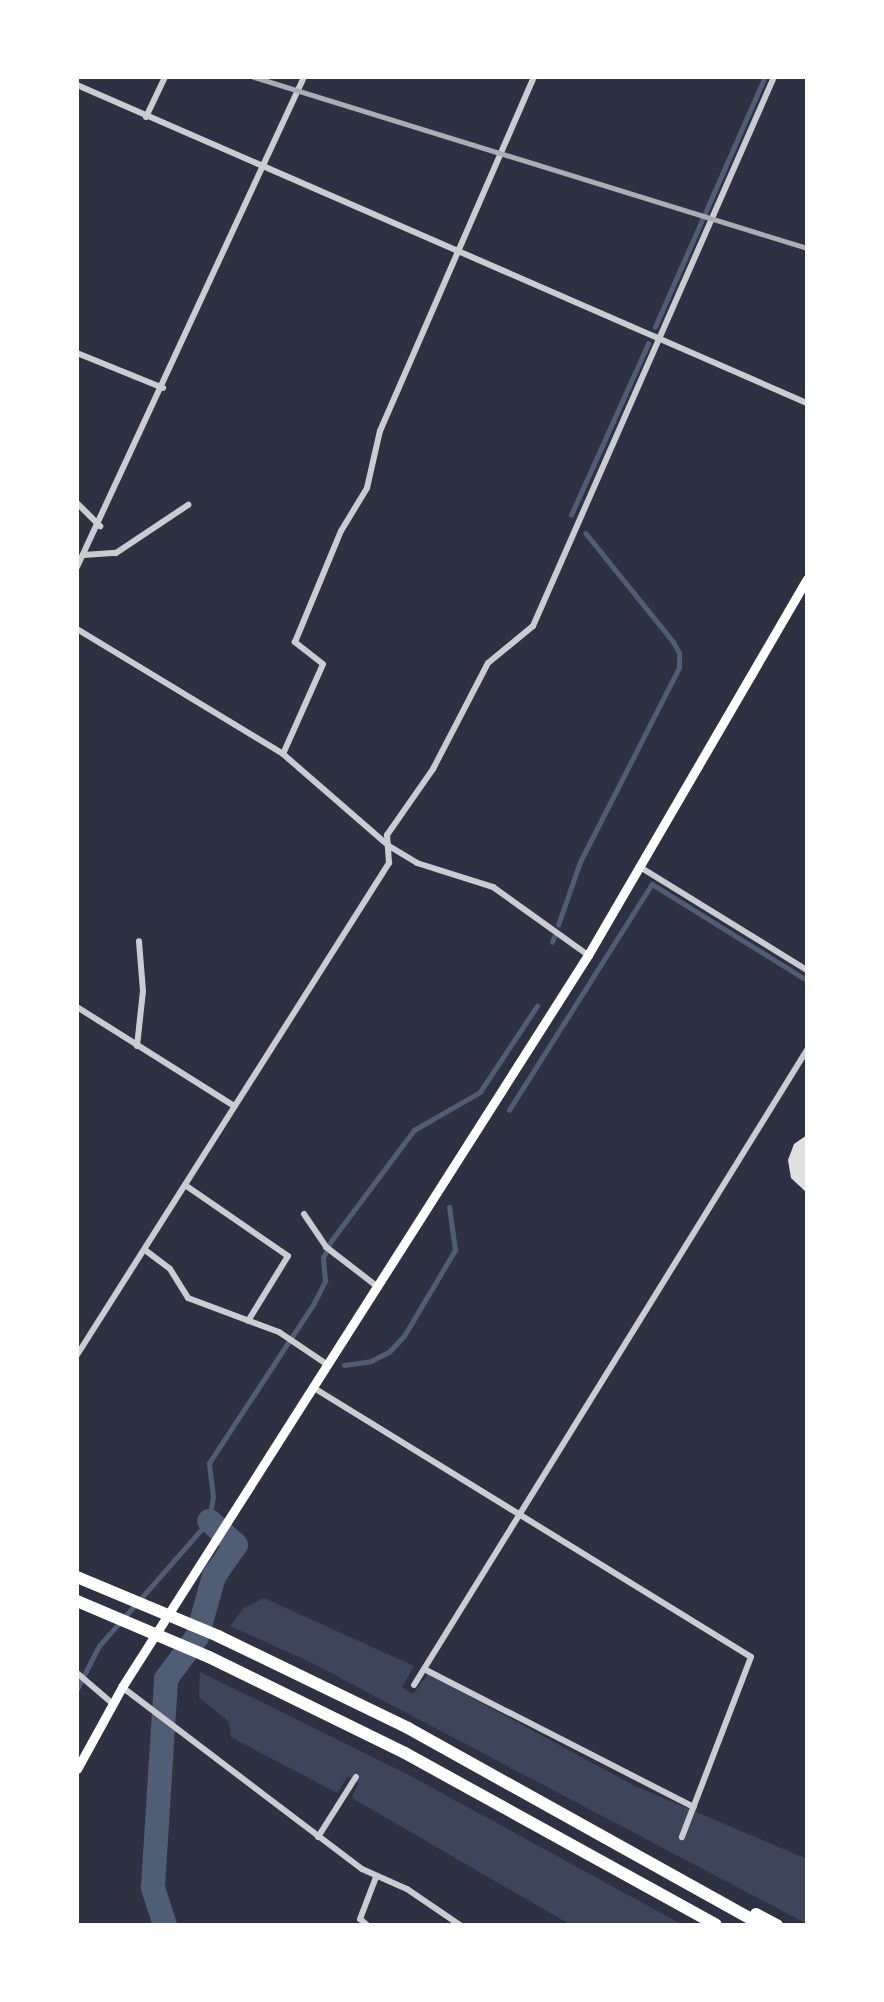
<!DOCTYPE html>
<html>
<head>
<meta charset="utf-8">
<style>
	body { margin:0 }
	#map { position:relative; width:884px; height:2002px; overflow:hidden; background:#2d3142; font-family:"Noto Sans",sans-serif }
	div>[style] { position:absolute }
	.green>* { inset:0; background:#3c4559 }
	.stream>* { height:4.5px; margin:-2.25px; padding:0 2.25px; transform-origin:2.25px; border-radius:2.25px; background:#4f5d75 }
	.river>* { height:24px; margin:-12px; padding:0 12px; transform-origin:12px; border-radius:12px; background:#4f5d75 }
	.building>* { inset:0; background:#e0e0e3 }
	.minor>* { height:6px; margin:-3px; padding:0 3px; transform-origin:3px; border-radius:3px; background:#caccd0 }
	.secondary>* { height:9px; margin:-4.5px; padding:0 4.5px; transform-origin:4.5px; border-radius:4.5px; background:#fff }
	.motorway>* { height:12px; margin:-6px; padding:0 6px; transform-origin:6px; border-radius:6px; background:#fff }
	.rail>* { height:4.5px; margin:-2.25px; padding:0 2.25px; transform-origin:2.25px; border-radius:2.25px; background:#abadb3 }
	span { translate:-50% -50%; white-space:nowrap; text-align:center; line-height:1.15; -webkit-text-stroke:6px #fff; paint-order:stroke }
	.frame { position:absolute; inset:0; border:79px solid #fff; pointer-events:none }
</style>
</head>
<body>
<div id="map">
	<div class="green">
		<i style="clip-path:polygon(264px 1598px,414px 1666px,402px 1687px,413px 1694px,428px 1674px,635px 1786px,807px 1859px,807px 1924px,312px 1663px,230px 1626px,244px 1608px)"></i>
		<i style="clip-path:polygon(200px 1672px,407px 1774px,683px 1925px,571px 1925px,352px 1798px,358px 1783px,348px 1776px,337px 1793px,231px 1737px,229px 1722px,199px 1697px)"></i>
	</div>
	<div class="stream">
		<i style="left:655px;top:327px;width:273px;rotate:-66.3deg"></i>
		<i style="left:571px;top:515px;width:188px;rotate:-65.8deg"></i>
		<i style="left:558px;top:925px;width:67px;rotate:-70.8deg"></i>
		<i style="left:580px;top:862px;width:218px;rotate:-63deg"></i>
		<i style="left:679px;top:668px;width:15px;rotate:-90deg"></i>
		<i style="left:679px;top:653px;width:13px;rotate:-119deg"></i>
		<i style="left:673px;top:642px;width:139px;rotate:-128.9deg"></i>
		<i style="left:552px;top:942px;width:5px;rotate:-68deg"></i>
		<i style="left:509px;top:1110px;width:267px;rotate:-57.7deg"></i>
		<i style="left:652px;top:884px;width:182px;rotate:31.8deg"></i>
		<i style="left:344px;top:1365px;width:27px;rotate:-8deg"></i>
		<i style="left:371px;top:1361px;width:20px;rotate:-27deg"></i>
		<i style="left:389px;top:1352px;width:22px;rotate:-47deg"></i>
		<i style="left:404px;top:1336px;width:100px;rotate:-59.3deg"></i>
		<i style="left:455px;top:1250px;width:43px;rotate:-97.9deg"></i>
		<i style="left:77px;top:1689px;width:48px;rotate:-62.9deg"></i>
		<i style="left:99px;top:1646px;width:167px;rotate:-48.7deg"></i>
		<i style="left:209px;top:1521px;width:24px;rotate:-81deg"></i>
		<i style="left:213px;top:1497px;width:34px;rotate:-97deg"></i>
		<i style="left:209px;top:1463px;width:191px;rotate:-56.7deg"></i>
		<i style="left:314px;top:1303px;width:25px;rotate:-63deg"></i>
		<i style="left:325px;top:1281px;width:23px;rotate:-95deg"></i>
		<i style="left:323px;top:1258px;width:19px;rotate:-65deg"></i>
		<i style="left:331px;top:1241px;width:139px;rotate:-53.2deg"></i>
		<i style="left:414px;top:1130px;width:76px;rotate:-29.9deg"></i>
		<i style="left:480px;top:1092px;width:103px;rotate:-56.5deg"></i>
	</div>
	<div class="river">
		<i style="left:165px;top:1925px;width:40px;rotate:-108deg"></i>
		<i style="left:153px;top:1887px;width:208px;rotate:-86.4deg"></i>
		<i style="left:166px;top:1679px;width:52px;rotate:-53.6deg"></i>
		<i style="left:197px;top:1637px;width:63px;rotate:-74.4deg"></i>
		<i style="left:214px;top:1576px;width:38px;rotate:-55deg"></i>
		<i style="left:236px;top:1545px;width:36px;rotate:-138deg"></i>
	</div>
	<div class="building">
		<i style="clip-path:polygon(807px 1135px,807px 1193px,791px 1178px,788px 1160px,794px 1144px)"></i>
	</div>
	<div class="minor">
		<i style="left:77px;top:85px;width:796px;rotate:23.54deg"></i>
		<i style="left:146px;top:117px;width:44px;rotate:-64.6deg"></i>
		<i style="left:77px;top:353px;width:93px;rotate:22.1deg"></i>
		<i style="left:77px;top:503px;width:33px;rotate:45deg"></i>
		<i style="left:84px;top:555px;width:32px;rotate:-4deg"></i>
		<i style="left:116px;top:553px;width:87px;rotate:-33.7deg"></i>
		<i style="left:77px;top:567px;width:540px;rotate:-65.14deg"></i>
		<i style="left:77px;top:629px;width:241px;rotate:31.2deg"></i>
		<i style="left:283px;top:754px;width:140px;rotate:41deg"></i>
		<i style="left:389px;top:846px;width:33px;rotate:31deg"></i>
		<i style="left:417px;top:863px;width:80px;rotate:17.5deg"></i>
		<i style="left:493px;top:887px;width:117px;rotate:35.6deg"></i>
		<i style="left:283px;top:754px;width:98px;rotate:-66deg"></i>
		<i style="left:323px;top:664px;width:36px;rotate:-142deg"></i>
		<i style="left:295px;top:642px;width:120px;rotate:-67.5deg"></i>
		<i style="left:341px;top:531px;width:50px;rotate:-58.8deg"></i>
		<i style="left:367px;top:488px;width:58px;rotate:-77.2deg"></i>
		<i style="left:380px;top:431px;width:386px;rotate:-66.5deg"></i>
		<i style="left:640px;top:867px;width:196px;rotate:31.7deg"></i>
		<i style="left:77px;top:1007px;width:186px;rotate:32.2deg"></i>
		<i style="left:137px;top:1046px;width:55px;rotate:-83.8deg"></i>
		<i style="left:143px;top:991px;width:50px;rotate:-94.6deg"></i>
		<i style="left:185px;top:1185px;width:125px;rotate:34.6deg"></i>
		<i style="left:288px;top:1256px;width:76px;rotate:121.6deg"></i>
		<i style="left:304px;top:1214px;width:40px;rotate:56deg"></i>
		<i style="left:326px;top:1247px;width:66px;rotate:37.6deg"></i>
		<i style="left:145px;top:1250px;width:31px;rotate:37deg"></i>
		<i style="left:170px;top:1269px;width:34px;rotate:58deg"></i>
		<i style="left:188px;top:1298px;width:97px;rotate:20.5deg"></i>
		<i style="left:279px;top:1332px;width:59px;rotate:34deg"></i>
		<i style="left:77px;top:1355px;width:583px;rotate:-57.62deg"></i>
		<i style="left:389px;top:863px;width:28px;rotate:-94deg"></i>
		<i style="left:387px;top:835px;width:80px;rotate:-55.1deg"></i>
		<i style="left:433px;top:769px;width:119px;rotate:-62.6deg"></i>
		<i style="left:488px;top:663px;width:58px;rotate:-39.4deg"></i>
		<i style="left:533px;top:626px;width:600px;rotate:-66.3deg"></i>
		<i style="left:314px;top:1388px;width:513px;rotate:31.61deg"></i>
		<i style="left:751px;top:1657px;width:193px;rotate:111deg"></i>
		<i style="left:424px;top:1669px;width:303px;rotate:27.1deg"></i>
		<i style="left:77px;top:1673px;width:46px;rotate:40.6deg"></i>
		<i style="left:414px;top:1685px;width:747px;rotate:-58.25deg"></i>
		<i style="left:122px;top:1687px;width:301px;rotate:37.2deg"></i>
		<i style="left:362px;top:1869px;width:49px;rotate:24deg"></i>
		<i style="left:407px;top:1889px;width:64px;rotate:34.2deg"></i>
		<i style="left:318px;top:1837px;width:71px;rotate:-57.7deg"></i>
		<i style="left:367px;top:1925px;width:9px;rotate:-139deg"></i>
		<i style="left:360px;top:1919px;width:45px;rotate:-69.1deg"></i>
	</div>
	<div class="secondary">
		<i style="left:77px;top:1769px;width:94px;rotate:-61.2deg"></i>
		<i style="left:122px;top:1687px;width:868px;rotate:-57.52deg"></i>
		<i style="left:588px;top:955px;width:435px;rotate:-59.8deg"></i>
	</div>
	<div class="motorway">
		<i style="left:77px;top:1577px;width:153px;rotate:22.7deg"></i>
		<i style="left:218px;top:1636px;width:211px;rotate:25.8deg"></i>
		<i style="left:408px;top:1728px;width:405px;rotate:29.1deg"></i>
		<i style="left:77px;top:1601px;width:143px;rotate:23deg"></i>
		<i style="left:209px;top:1657px;width:218px;rotate:26.1deg"></i>
		<i style="left:405px;top:1753px;width:355px;rotate:28.9deg"></i>
		<i style="left:756px;top:1914px;width:24px;rotate:28deg"></i>
	</div>
	<div class="rail">
		<i style="left:254px;top:77px;width:579px;rotate:17.18deg"></i>
	</div>
	<div class="frame"></div>
</div>
</body>
</html>
